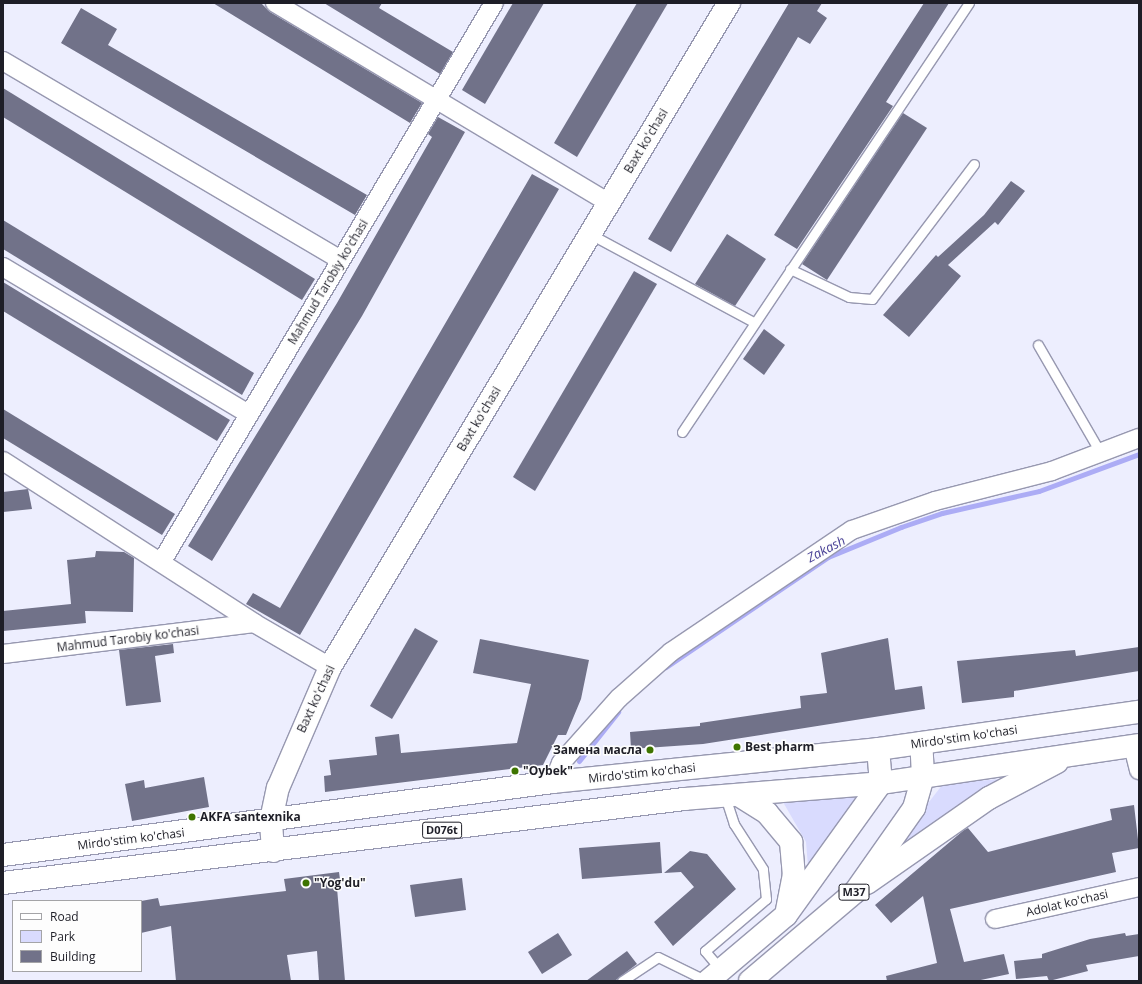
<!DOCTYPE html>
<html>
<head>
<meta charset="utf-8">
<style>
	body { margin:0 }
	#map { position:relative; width:1142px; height:984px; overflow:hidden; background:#edeefe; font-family:"Open Sans",sans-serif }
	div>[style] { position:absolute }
	.green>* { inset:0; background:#d9dbfe }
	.stream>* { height:5px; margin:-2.5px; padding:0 2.5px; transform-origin:2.5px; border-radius:2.5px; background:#acacf5 }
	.building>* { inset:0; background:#717289 }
	.roads { filter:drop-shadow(1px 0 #9798b0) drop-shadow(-1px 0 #9798b0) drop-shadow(0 1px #9798b0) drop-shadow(0 -1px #9798b0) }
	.service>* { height:9px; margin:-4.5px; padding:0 4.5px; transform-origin:4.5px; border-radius:4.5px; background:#fff }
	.minor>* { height:18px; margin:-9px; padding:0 9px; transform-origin:9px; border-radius:9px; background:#fff }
	.secondary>* { height:22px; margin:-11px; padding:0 11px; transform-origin:11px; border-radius:11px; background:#fff }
	.primary>* { height:22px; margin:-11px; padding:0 11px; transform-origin:11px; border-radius:11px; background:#fff }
	.dots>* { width:11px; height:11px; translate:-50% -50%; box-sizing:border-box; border:2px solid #fdfdfd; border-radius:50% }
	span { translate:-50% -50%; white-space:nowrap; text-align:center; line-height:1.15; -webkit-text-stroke:3px #fdfdfd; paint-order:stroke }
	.shield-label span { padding:1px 3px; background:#fdfdfd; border:1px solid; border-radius:3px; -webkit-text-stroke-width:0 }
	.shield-label { font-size:11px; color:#1e1e27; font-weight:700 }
	.street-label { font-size:12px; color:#1e1e27 }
	.poi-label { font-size:12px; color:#1e1e27; font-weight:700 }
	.left { translate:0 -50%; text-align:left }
	.right { translate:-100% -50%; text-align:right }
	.water-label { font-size:13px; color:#4a4296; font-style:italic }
	.frame { position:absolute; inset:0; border:4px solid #1e1e27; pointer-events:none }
	.legend { position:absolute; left:12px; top:900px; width:130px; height:72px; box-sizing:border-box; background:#fdfdfd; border:1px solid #a4a4a7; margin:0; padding:5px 7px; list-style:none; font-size:12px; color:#1e1e27 }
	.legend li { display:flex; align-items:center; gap:8px; height:20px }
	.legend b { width:20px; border:1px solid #a4a4a7 }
</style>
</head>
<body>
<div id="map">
	<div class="green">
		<i style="clip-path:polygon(1001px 779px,883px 861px,943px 784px)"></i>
		<i style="clip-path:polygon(851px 794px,858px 798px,808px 866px,806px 842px,783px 802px)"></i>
	</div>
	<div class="stream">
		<i style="left:666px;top:667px;width:196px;rotate:-34.2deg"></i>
		<i style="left:828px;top:557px;width:79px;rotate:-22.3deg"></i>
		<i style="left:901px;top:527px;width:43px;rotate:-18.9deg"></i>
		<i style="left:942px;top:513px;width:99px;rotate:-12.8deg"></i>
		<i style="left:1039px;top:491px;width:107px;rotate:-20.3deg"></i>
		<i style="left:579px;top:761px;width:63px;rotate:-51.5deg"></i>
	</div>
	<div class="building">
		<i style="clip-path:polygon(213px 3px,261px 3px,270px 12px,422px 103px,410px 123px)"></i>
		<i style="clip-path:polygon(324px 3px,382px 3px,379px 8px,453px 52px,440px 74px)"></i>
		<i style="clip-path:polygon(513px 3px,544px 3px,485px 104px,462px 90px)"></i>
		<i style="clip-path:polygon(637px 3px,668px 3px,577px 157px,554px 143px)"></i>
		<i style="clip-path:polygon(789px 3px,822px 3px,817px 11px,827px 18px,810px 44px,798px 37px,671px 252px,648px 239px)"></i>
		<i style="clip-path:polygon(924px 3px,949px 3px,886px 102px,893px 106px,797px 249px,774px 235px)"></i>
		<i style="clip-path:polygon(81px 8px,117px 29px,108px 45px,367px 195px,355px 215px,61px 43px)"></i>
		<i style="clip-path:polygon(3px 88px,315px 279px,302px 300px,3px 117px)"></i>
		<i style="clip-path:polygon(903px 113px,927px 128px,827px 280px,802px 264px)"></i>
		<i style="clip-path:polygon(438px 117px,465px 132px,362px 316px,212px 561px,188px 546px,337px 303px,432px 137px,428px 134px)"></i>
		<i style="clip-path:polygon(532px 174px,559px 189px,300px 635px,246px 604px,253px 593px,280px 608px)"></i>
		<i style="clip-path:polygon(1011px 181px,1025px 191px,998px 225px,995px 222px,948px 265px,961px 276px,909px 337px,883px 315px,936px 255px,938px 257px,984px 215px)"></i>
		<i style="clip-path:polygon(3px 220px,254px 373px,242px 395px,3px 249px)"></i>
		<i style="clip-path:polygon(727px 234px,766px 259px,735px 306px,695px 284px)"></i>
		<i style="clip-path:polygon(634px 271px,657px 284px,535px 491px,513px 477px)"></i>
		<i style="clip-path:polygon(3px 282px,230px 420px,217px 441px,3px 311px)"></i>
		<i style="clip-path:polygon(764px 329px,785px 345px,764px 375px,743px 359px)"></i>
		<i style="clip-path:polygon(3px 409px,175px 514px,162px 535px,3px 438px)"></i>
		<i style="clip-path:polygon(28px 489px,32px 509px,3px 512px,3px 492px)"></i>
		<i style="clip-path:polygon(96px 551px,124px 552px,134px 558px,133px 612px,85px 611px,86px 623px,3px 631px,3px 611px,71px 604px,67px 560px,95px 557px)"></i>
		<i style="clip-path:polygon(415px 628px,438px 641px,392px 719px,370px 706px)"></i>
		<i style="clip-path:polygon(888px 638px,895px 690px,922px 686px,925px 709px,703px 744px,631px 749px,630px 732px,700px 726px,700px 723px,801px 708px,800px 696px,827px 693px,821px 653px)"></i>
		<i style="clip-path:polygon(480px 639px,589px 660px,581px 699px,566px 735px,558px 735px,543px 765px,325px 792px,324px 776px,331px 775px,329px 760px,377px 755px,375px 737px,399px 734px,401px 753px,517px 743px,531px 684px,473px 673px)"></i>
		<i style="clip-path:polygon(173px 644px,174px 653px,155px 656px,161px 702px,126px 706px,119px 650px)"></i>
		<i style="clip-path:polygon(1139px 647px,1139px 671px,1014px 691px,1014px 697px,962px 703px,957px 661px,1075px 650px,1076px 656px)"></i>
		<i style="clip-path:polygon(204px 777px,209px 807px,132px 821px,125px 784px,144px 780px,145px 788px)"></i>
		<i style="clip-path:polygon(1134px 805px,1139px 848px,1112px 853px,1116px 872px,950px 909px,964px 962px,1004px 954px,1009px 974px,976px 981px,887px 981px,886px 976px,937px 963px,923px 896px,891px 923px,875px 905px,964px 830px,968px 828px,988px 852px,1112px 820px,1110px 809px)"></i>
		<i style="clip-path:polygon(660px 842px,662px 873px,582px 879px,579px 848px)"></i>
		<i style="clip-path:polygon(690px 851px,707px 854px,736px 889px,673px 946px,654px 922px,694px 887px,681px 872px,664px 873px)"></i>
		<i style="clip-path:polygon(339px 872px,341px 887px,337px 888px,345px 981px,319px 981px,317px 951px,287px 955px,291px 981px,176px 981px,171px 926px,141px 933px,141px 901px,158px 898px,160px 906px,286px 891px,284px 879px)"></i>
		<i style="clip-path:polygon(462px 878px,466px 910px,415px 917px,410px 885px)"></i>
		<i style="clip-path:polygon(558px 933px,572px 955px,542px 974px,528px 952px)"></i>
		<i style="clip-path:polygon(1125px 933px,1126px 936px,1139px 934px,1139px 956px,1086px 965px,1088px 971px,1049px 981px,1047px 976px,1016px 979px,1014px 961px,1042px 958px,1042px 954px,1090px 939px)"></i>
		<i style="clip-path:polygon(627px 951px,637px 964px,616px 980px,586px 981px)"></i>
	</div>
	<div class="roads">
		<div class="service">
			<i style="left:590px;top:234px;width:187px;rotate:28.3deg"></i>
			<i style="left:790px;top:269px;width:65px;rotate:25.4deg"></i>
			<i style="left:849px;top:297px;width:23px;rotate:5deg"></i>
			<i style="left:872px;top:299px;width:169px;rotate:-52.9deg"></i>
			<i style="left:1038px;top:345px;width:124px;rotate:59.9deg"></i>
			<i style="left:682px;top:432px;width:516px;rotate:-56.22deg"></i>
			<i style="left:721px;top:970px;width:25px;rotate:-130deg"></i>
			<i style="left:705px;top:951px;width:80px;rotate:-40.4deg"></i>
			<i style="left:766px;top:899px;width:30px;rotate:-96deg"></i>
			<i style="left:763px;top:869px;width:54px;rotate:-122.8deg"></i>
			<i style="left:734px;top:824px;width:28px;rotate:-108deg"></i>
			<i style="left:622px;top:981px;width:43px;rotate:-33.7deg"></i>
			<i style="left:658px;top:957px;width:55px;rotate:26.1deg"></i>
		</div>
		<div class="minor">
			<i style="left:275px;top:3px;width:389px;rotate:30.9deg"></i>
			<i style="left:3px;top:61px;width:392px;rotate:30.5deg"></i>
			<i style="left:3px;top:267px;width:287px;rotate:30.9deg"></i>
			<i style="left:3px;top:461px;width:299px;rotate:32.8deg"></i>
			<i style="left:254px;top:623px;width:88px;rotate:30.1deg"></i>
			<i style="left:162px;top:561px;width:649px;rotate:-59.25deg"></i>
			<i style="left:3px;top:654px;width:253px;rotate:-7deg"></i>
			<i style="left:1133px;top:746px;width:25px;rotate:76deg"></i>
			<i style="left:553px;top:782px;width:21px;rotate:-67deg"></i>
			<i style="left:561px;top:763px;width:87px;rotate:-48.3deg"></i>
			<i style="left:619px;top:698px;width:69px;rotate:-41.5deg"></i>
			<i style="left:671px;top:652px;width:218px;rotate:-34deg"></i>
			<i style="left:852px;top:530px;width:88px;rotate:-19.3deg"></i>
			<i style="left:935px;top:501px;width:121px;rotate:-14.4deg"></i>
			<i style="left:1052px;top:471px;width:93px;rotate:-20.8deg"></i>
			<i style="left:995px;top:919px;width:148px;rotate:-12.5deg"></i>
		</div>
		<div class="secondary">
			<i style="left:273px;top:851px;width:31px;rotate:-94deg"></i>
			<i style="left:271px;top:820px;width:33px;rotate:-78deg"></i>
			<i style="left:278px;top:788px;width:132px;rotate:-66.7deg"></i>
			<i style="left:330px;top:667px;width:775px;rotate:-59deg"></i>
		</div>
		<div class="primary">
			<i style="left:740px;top:796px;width:32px;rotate:32deg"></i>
			<i style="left:767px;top:813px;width:38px;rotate:50deg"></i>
			<i style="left:791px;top:842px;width:32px;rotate:85deg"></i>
			<i style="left:794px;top:874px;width:37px;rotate:101deg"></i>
			<i style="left:3px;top:855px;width:555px;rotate:-7.56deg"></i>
			<i style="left:553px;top:782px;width:327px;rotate:-5.8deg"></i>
			<i style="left:878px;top:749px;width:264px;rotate:-8.1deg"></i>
			<i style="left:3px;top:883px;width:686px;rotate:-7.03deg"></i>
			<i style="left:684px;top:799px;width:198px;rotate:-4.6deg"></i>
			<i style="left:881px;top:783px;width:261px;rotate:-8.4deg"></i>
			<i style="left:867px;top:883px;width:149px;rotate:-34.9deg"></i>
			<i style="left:989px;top:798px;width:77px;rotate:-27.9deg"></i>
			<i style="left:708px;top:981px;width:102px;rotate:-40.2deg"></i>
			<i style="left:786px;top:915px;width:163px;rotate:-54.3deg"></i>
			<i style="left:881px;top:783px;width:34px;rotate:-95deg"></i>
			<i style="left:750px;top:981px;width:138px;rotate:-40.3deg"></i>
			<i style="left:855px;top:892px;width:103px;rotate:-54.9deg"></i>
			<i style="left:914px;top:808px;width:33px;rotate:-74deg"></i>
			<i style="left:923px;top:776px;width:33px;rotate:-93deg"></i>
		</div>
	</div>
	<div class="dots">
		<i style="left:737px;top:747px;background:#3e7400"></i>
		<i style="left:650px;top:750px;background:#3e7400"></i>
		<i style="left:515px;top:771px;background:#3e7400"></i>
		<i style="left:192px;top:817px;background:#3e7400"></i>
		<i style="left:306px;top:883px;background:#3e7400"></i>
	</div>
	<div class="shield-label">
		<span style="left:442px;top:830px">D076t</span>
		<span style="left:854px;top:892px">M37</span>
	</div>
	<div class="street-label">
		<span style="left:646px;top:141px;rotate:-59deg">Baxt koʻchasi</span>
		<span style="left:328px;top:282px;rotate:-59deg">Mahmud Tarobiy ko'chasi</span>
		<span style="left:479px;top:419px;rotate:-59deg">Baxt koʻchasi</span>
		<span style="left:128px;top:639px;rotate:-7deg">Mahmud Tarobiy ko'chasi</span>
		<span style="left:316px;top:699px;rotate:-65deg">Baxt koʻchasi</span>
		<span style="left:964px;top:737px;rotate:-8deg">Mirdo'stim ko'chasi</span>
		<span style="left:642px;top:773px;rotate:-6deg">Mirdo'stim ko'chasi</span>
		<span style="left:131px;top:839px;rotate:-7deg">Mirdo'stim ko'chasi</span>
		<span style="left:1067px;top:903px;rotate:-13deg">Adolat ko'chasi</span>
	</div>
	<div class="poi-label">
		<span class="left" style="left:745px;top:747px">Best pharm</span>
		<span class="right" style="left:642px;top:750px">Замена масла</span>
		<span class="left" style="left:523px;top:771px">"Oybek"</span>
		<span class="left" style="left:200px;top:817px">AKFA santexnika</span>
		<span class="left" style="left:314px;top:883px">"Yog'du"</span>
	</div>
	<div class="water-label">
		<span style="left:826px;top:549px;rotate:-28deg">Zakash</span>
	</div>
	<div class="frame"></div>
	<ul class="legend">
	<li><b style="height:5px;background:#fff"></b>Road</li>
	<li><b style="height:11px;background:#d9dbfe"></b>Park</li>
	<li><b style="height:11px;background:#717289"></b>Building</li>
	</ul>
</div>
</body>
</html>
